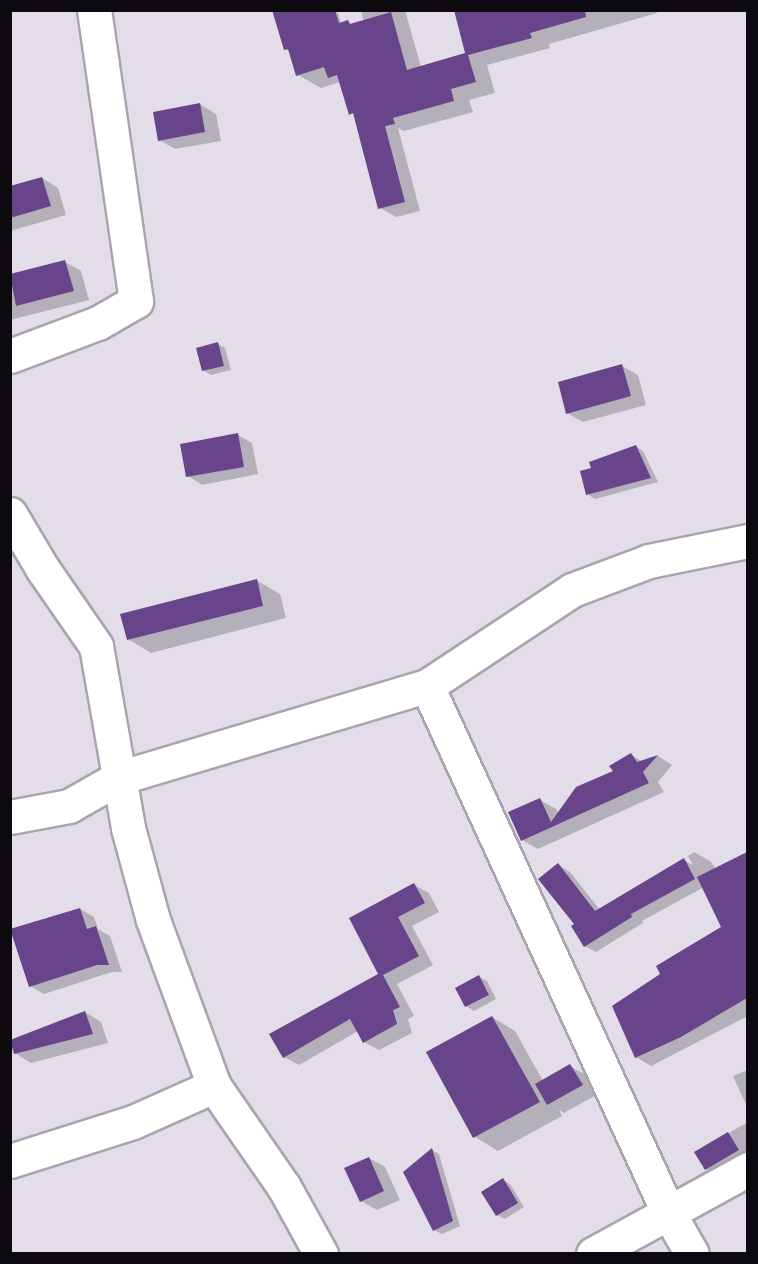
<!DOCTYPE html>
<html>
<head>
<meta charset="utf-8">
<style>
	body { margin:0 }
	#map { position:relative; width:758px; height:1264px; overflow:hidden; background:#e2dde8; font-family:"Exo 2",sans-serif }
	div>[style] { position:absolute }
	.shadow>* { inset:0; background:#0003 }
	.building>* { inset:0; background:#68448b }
	.roads { filter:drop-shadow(2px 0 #a9a4af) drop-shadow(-2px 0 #a9a4af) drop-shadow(0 2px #a9a4af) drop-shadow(0 -2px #a9a4af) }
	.minor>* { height:33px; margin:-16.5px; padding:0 16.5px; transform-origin:16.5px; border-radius:16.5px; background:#fff }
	span { translate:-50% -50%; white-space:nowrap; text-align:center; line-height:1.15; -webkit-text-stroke:6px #efeaf6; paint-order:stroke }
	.frame { position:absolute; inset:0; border:12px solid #0c0a0e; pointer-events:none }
</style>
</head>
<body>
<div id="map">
	<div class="shadow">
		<i style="clip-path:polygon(333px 10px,338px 13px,356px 77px,321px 88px,298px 75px,290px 52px,285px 49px)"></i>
		<i style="clip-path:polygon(361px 10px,405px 10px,421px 67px,467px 54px,455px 10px,656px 10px,657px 13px,549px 44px,550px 48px,487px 65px,495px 93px,469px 100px,473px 112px,404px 131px,398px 128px,420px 211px,396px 217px,380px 208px,384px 116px)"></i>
		<i style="clip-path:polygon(200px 104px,216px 114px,221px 141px,175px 149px,159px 140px)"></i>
		<i style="clip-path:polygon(42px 178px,58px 188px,66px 215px,10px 231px,10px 188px)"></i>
		<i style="clip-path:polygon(65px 262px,81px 271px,89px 300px,10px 320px,10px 276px)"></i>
		<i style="clip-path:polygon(218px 344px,225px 348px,231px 370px,211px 375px,203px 370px)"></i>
		<i style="clip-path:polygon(622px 366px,638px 375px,646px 405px,583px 422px,567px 413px)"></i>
		<i style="clip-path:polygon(238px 435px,252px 443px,258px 474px,202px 485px,188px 476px)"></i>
		<i style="clip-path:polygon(635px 446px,643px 451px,658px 482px,595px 499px,587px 494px,592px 469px)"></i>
		<i style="clip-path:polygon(256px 580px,280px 594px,286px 618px,151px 653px,128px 639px)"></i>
		<i style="clip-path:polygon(631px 755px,643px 762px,658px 756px,672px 765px,658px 782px,664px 792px,538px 849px,522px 840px,540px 800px,556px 809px,559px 814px,615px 772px)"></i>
		<i style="clip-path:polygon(694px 852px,710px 861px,716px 869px,748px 854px,748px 1016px,651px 1066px,636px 1057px,723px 927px,704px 887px,642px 921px,643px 923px,596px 952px,585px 946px,558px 865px,570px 872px,600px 910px,684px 860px,693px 865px,688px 856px)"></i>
		<i style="clip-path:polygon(414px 885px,429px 893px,439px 912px,412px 926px,433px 965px,397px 984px,414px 1016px,408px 1019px,412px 1033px,379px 1050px,364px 1042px,358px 1031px,299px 1065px,284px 1057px,380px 975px,351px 919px)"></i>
		<i style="clip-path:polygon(80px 909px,94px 917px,98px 929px,110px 936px,122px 972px,112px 972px,44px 994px,30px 986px)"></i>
		<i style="clip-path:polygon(479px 977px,487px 981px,496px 999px,474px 1011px,466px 1006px)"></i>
		<i style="clip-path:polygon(85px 1012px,101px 1022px,108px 1043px,31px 1063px,15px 1053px)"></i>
		<i style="clip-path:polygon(492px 1017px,515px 1031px,543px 1081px,570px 1066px,586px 1075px,598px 1094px,564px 1113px,559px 1110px,562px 1116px,498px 1151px,475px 1137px,428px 1052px)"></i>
		<i style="clip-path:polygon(748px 1070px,748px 1109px,733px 1076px)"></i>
		<i style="clip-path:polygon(748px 1122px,748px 1163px,721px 1178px,706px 1169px,696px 1152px)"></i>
		<i style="clip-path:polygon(432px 1150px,439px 1154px,460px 1226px,442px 1234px,434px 1230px)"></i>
		<i style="clip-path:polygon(369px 1158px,385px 1167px,400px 1200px,377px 1210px,361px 1201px)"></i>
		<i style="clip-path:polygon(503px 1180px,510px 1184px,524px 1207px,505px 1219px,497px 1215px)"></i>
	</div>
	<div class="building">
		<i style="clip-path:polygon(272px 10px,335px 10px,339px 23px,348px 20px,350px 24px,391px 12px,407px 70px,465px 53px,454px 10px,585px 10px,586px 17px,530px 33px,532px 38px,468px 55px,476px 82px,451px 89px,454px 101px,393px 118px,395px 124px,385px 126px,405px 202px,378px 209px,353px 113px,349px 115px,337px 75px,328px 78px,324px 67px,296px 76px,288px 49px,284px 50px)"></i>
		<i style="clip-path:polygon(200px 103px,205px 132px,158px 141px,153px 112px)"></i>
		<i style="clip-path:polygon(42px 177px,51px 206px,10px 218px,10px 186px)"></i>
		<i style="clip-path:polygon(65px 260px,74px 291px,16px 306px,10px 274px)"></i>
		<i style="clip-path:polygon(218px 342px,224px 366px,202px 371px,196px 348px)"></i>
		<i style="clip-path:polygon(622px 364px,631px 396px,566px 414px,558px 382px)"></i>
		<i style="clip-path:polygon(238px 433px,244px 467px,186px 477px,180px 444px)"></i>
		<i style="clip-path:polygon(636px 445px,651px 478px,586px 495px,580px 471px,591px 468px,589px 462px)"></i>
		<i style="clip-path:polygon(257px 579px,263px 606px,127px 640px,120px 614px)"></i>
		<i style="clip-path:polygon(631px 753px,637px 762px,658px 755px,643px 772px,649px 783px,521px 841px,508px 812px,540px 798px,551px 822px,576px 787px,613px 771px,609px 766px)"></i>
		<i style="clip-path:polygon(747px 852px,747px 998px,681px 1037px,635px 1058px,612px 1006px,660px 974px,656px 966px,721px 927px,697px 877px)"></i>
		<i style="clip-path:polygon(684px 858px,695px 879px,631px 914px,632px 917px,584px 947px,571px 926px,574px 924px,538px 879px,558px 863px,595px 911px)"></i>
		<i style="clip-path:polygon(414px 883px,425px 903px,398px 917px,419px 956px,383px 975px,400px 1007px,393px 1010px,397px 1024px,363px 1043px,350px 1019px,283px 1058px,269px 1034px,378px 974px,349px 918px)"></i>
		<i style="clip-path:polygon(80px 908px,87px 929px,96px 926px,109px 965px,97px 965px,29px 987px,10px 929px)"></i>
		<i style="clip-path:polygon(479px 975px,489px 995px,465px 1007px,455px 988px)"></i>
		<i style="clip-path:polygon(85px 1011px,93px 1034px,14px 1054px,10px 1040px)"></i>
		<i style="clip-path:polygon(492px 1016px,540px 1102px,473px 1138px,426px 1052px)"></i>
		<i style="clip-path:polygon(570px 1064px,583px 1085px,547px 1105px,535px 1084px)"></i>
		<i style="clip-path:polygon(728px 1132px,739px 1150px,705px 1170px,694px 1152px)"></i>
		<i style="clip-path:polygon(432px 1148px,453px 1221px,433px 1231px,403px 1172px)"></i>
		<i style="clip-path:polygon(369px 1157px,384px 1191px,360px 1202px,344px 1168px)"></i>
		<i style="clip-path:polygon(503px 1178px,518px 1203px,496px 1216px,481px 1192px)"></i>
	</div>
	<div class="roads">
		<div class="minor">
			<i style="left:10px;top:356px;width:94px;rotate:-20.6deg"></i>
			<i style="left:98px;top:323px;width:44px;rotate:-30.1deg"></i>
			<i style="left:136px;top:301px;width:294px;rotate:-98.2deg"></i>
			<i style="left:10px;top:514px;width:63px;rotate:59.3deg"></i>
			<i style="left:42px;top:568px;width:95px;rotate:55.3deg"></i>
			<i style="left:96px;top:646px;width:185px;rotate:80deg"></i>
			<i style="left:128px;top:828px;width:95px;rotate:74.8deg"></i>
			<i style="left:153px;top:920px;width:177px;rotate:69.8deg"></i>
			<i style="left:214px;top:1086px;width:123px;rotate:55.3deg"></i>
			<i style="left:284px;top:1187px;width:77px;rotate:61.1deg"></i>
			<i style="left:427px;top:686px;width:579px;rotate:65.38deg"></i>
			<i style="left:668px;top:1212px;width:48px;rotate:60.3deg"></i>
			<i style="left:10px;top:817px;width:60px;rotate:-10.6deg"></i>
			<i style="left:69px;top:806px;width:56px;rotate:-29.7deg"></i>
			<i style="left:118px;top:778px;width:322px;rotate:-16.6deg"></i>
			<i style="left:427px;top:686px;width:174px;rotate:-33.5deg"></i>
			<i style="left:572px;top:590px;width:82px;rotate:-20.6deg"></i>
			<i style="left:649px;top:561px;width:101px;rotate:-11.4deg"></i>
			<i style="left:10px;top:1161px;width:129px;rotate:-17.6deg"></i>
			<i style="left:133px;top:1122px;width:89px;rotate:-24deg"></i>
			<i style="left:593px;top:1254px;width:177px;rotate:-28.7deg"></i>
		</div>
	</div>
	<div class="frame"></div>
</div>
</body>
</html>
